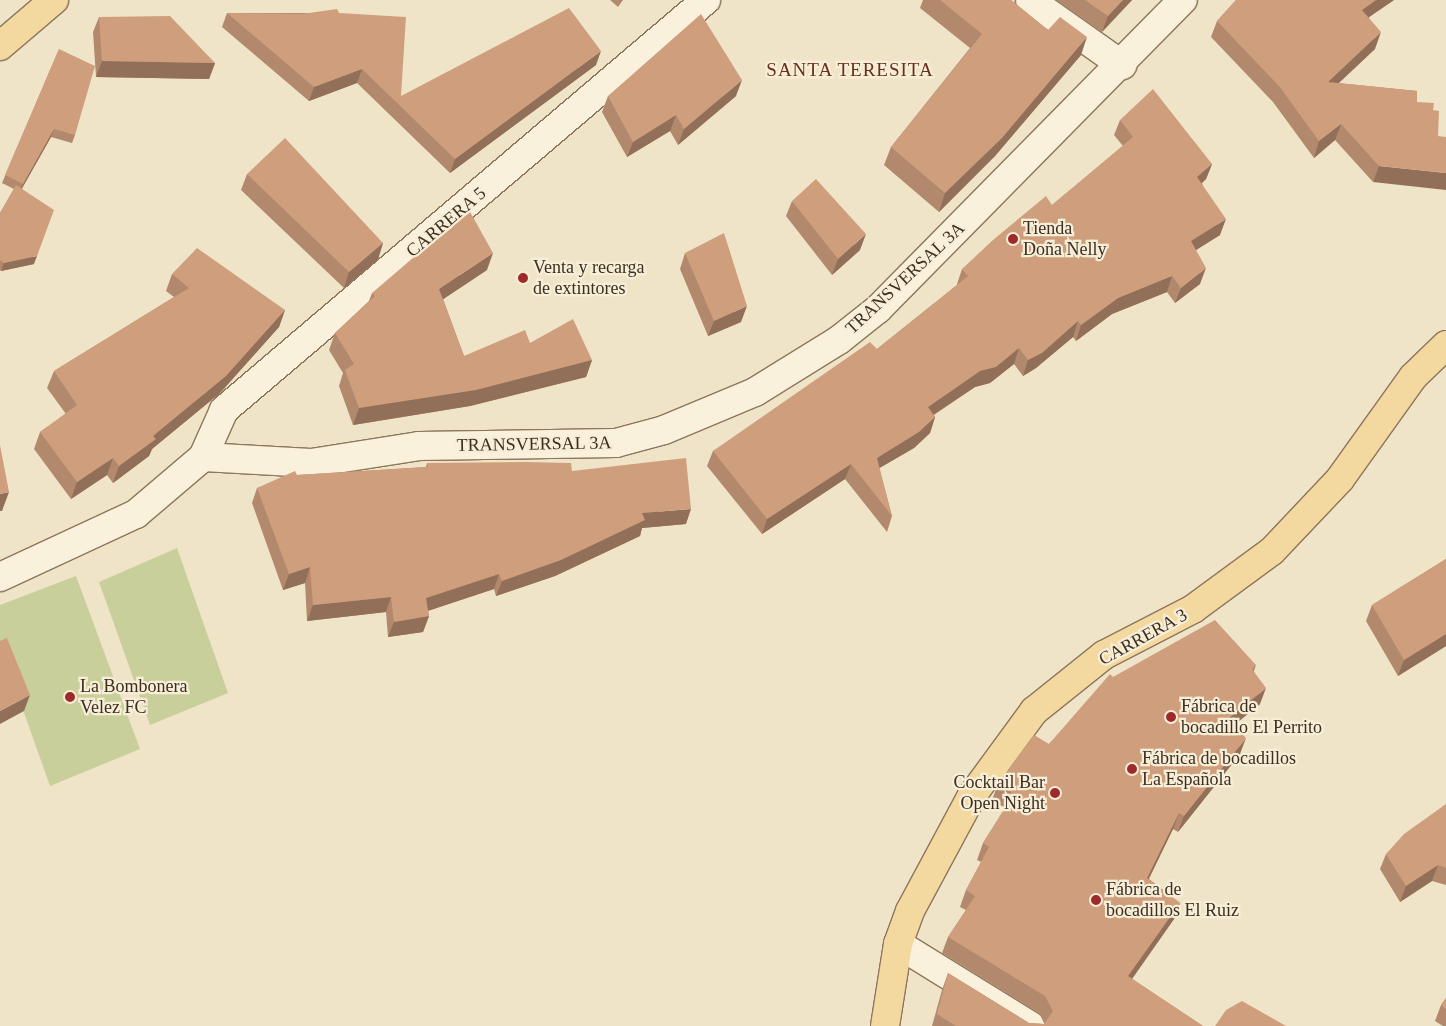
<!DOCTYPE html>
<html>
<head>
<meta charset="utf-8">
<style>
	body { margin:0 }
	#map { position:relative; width:1446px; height:1026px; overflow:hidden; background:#f0e4c8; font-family:"Times New Roman",serif }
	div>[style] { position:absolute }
	.green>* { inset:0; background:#c9cf9b }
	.roads { filter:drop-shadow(1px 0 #8d765c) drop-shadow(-1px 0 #8d765c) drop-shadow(0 1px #8d765c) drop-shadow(0 -1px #8d765c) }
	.minor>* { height:28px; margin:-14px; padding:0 14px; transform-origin:14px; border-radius:14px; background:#faf1dc }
	.major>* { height:28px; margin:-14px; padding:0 14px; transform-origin:14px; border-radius:14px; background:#f3d9a0 }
	.wall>* { inset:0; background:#b2896c }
	.shaded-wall>* { inset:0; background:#916f58 }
	.building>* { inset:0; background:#cf9f7d }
	.dots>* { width:14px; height:14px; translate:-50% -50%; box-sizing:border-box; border:2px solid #f7eed8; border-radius:50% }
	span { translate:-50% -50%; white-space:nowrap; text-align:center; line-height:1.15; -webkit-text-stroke:4.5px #f7eed8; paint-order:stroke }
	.street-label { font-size:18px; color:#3d2e20 }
	.poi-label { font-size:18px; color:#3d2e20 }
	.left { translate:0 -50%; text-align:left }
	.right { translate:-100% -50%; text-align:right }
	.neighbourhood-label { font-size:19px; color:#6b2e1e; letter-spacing:1px }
</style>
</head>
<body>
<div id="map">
	<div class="green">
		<i style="clip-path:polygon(177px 548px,228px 693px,150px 725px,99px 582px)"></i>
		<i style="clip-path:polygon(76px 576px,140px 749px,50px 786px,0 645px,0 605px)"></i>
	</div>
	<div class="roads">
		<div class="minor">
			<i style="left:1030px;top:0;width:113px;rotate:35.2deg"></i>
			<i style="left:203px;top:457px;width:108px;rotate:3.2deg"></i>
			<i style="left:311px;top:463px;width:109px;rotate:-8.9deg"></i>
			<i style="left:419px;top:446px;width:197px;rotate:-0.9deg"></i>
			<i style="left:616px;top:443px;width:50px;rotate:-15.2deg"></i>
			<i style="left:664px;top:430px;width:99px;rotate:-22.7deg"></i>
			<i style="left:755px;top:392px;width:99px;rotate:-31.8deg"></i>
			<i style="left:839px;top:340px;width:50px;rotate:-38.5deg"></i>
			<i style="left:878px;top:309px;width:434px;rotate:-45.4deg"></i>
			<i style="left:0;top:577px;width:150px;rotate:-24.9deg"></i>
			<i style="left:136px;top:514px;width:88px;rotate:-40.4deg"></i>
			<i style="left:203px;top:457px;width:51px;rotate:-65.9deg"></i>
			<i style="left:224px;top:410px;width:633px;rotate:-40.39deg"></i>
			<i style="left:898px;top:944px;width:156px;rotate:31.7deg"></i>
		</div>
		<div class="major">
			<i style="left:0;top:46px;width:71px;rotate:-40.4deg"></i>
			<i style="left:885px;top:1026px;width:83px;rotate:-81deg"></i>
			<i style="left:898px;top:944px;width:35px;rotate:-70deg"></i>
			<i style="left:910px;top:911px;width:129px;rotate:-61.8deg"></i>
			<i style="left:971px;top:797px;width:107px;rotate:-53.8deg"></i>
			<i style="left:1034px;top:711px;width:90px;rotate:-38.7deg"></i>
			<i style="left:1104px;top:655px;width:100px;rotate:-27.3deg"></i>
			<i style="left:1193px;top:609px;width:98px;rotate:-36.3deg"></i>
			<i style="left:1272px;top:551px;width:99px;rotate:-46.6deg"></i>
			<i style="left:1340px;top:479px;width:125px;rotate:-54.4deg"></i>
			<i style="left:1413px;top:377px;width:46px;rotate:-44.1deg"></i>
		</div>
	</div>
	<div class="wall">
		<i style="clip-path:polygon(610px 0,623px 0,618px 7px)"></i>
		<i style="clip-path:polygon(923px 0,1011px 0,1048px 30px,1081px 55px,995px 156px,939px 212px,884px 165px,891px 147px,970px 48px,920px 8px)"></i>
		<i style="clip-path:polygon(1056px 0,1132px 0,1102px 32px)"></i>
		<i style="clip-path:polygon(1236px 0,1394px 0,1369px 17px,1375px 49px,1338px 83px,1417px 91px,1373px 182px,1335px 140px,1314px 158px,1273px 102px,1211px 37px,1217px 21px)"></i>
		<i style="clip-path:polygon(227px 13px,339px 13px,401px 96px,596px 65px,450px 173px,357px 83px,309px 101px,222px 27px)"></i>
		<i style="clip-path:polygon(99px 17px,215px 63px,209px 79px,96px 77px,93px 32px)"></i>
		<i style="clip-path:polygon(59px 49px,75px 135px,72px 143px,51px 137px,22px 188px,34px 264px,1px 271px,0 270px,0 213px,14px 189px,2px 183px)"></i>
		<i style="clip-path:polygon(608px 96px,736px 96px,678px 145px,670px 131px,627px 157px,602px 112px)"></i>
		<i style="clip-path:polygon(1120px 120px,1212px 164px,1206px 179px,1202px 183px,1220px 235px,1196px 250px,1200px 284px,1175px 303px,1167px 292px,1112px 314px,1076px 341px,1073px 337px,1036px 368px,1023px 376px,1014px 364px,990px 383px,975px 387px,934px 415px,935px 417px,930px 433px,914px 448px,879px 468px,892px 516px,887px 532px,845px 479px,762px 534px,707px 466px,713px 451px,877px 349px,957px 285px,957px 284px,962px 269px,1052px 205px,1123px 146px,1114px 135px)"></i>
		<i style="clip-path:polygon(247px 174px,383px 243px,378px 259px,344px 288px,241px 190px)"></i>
		<i style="clip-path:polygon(792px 201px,860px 250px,832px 275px,786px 216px)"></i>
		<i style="clip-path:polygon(685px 253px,741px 322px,708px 336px,680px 269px)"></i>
		<i style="clip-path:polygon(487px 270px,443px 299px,464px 356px,530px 343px,592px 360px,586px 377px,470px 406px,353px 425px,339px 386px,343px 373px,329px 350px,335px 333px,369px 301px,372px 293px)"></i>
		<i style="clip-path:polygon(172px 274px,285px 310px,279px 327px,220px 393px,152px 449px,149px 456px,113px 483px,107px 475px,71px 499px,34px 449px,40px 432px,66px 414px,47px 388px,54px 371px,174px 297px,166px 291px)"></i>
		<i style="clip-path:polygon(427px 463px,572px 471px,686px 524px,642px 528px,640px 536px,555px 576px,496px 596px,494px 589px,428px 611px,429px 616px,423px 632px,388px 637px,386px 612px,307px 621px,305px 583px,283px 590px,252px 503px,257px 488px,297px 475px,426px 467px)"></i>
		<i style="clip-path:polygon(1446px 559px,1446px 646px,1398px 676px,1366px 621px,1372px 605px)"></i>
		<i style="clip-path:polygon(1256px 665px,1254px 671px,1260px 704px,1234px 725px,1240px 754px,1178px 832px,1173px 829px,1149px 879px,1180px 903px,1174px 919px,1132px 979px,1203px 1026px,932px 1026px,942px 990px,948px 973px,1029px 1023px,1044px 1024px,1044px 1023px,1039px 1013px,942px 953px,948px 937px,966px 910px,960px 907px,966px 890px,981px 862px,977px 860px,983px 843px,1005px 808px,992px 800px,998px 784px,1049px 744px,1113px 677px)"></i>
		<i style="clip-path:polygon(1446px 804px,1446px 885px,1432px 881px,1400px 902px,1380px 869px,1386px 854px)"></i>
		<i style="clip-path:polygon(1446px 998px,1446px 1026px,1443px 1026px,1435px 1021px,1441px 1005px)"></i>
	</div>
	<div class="shaded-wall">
		<i style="clip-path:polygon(1123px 0,1132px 0,1102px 32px,1108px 16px)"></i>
		<i style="clip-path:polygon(1376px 0,1394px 0,1356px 26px,1362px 10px)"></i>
		<i style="clip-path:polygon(1381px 32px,1375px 49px,1322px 99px,1328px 82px)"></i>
		<i style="clip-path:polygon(1087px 37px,1081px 55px,995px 156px,939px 212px,945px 193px)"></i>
		<i style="clip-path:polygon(601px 51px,596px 65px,450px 173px,455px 159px)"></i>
		<i style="clip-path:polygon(102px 61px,215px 63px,209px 79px,96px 77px)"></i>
		<i style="clip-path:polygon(362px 69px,357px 83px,309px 101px,314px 87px)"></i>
		<i style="clip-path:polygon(742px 80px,736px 96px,678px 145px,684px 129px)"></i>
		<i style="clip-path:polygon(676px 115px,670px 131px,627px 157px,633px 142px)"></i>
		<i style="clip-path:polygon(1341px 124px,1335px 140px,1314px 158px,1319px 141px)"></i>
		<i style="clip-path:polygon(54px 129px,51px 137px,20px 192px,23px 184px)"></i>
		<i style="clip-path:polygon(1212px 164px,1206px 179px,1192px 192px,1197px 177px)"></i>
		<i style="clip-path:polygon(1379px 166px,1446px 173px,1446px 190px,1373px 182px)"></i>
		<i style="clip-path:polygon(1226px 219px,1220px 235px,1185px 257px,1191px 241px)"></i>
		<i style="clip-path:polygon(866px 234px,860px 250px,832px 275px,838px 259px)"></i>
		<i style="clip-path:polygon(383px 243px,378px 259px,344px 288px,349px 272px)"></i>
		<i style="clip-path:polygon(493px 253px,487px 270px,433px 306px,439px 289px)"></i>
		<i style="clip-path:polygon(37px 256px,34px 264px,1px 271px,4px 263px)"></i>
		<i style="clip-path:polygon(1206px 268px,1200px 284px,1175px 303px,1181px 288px)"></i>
		<i style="clip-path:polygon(1172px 276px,1167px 292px,1112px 314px,1076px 341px,1081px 325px,1118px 298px)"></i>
		<i style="clip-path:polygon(747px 306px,741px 322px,708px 336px,714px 321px)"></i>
		<i style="clip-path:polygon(285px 310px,279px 327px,220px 393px,152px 449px,149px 456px,113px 483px,119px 466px,153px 436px)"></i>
		<i style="clip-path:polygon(1078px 321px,1073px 337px,1036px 368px,1023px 376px,1028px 360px)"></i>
		<i style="clip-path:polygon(1019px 348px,1014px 364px,990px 383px,975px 387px,922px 422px,928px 407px,980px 371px)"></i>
		<i style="clip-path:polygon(592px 360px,586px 377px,470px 406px,353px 425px,359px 408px)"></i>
		<i style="clip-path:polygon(935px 417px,930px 433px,914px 448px,871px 473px,877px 458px)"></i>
		<i style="clip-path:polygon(113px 458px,107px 475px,71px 499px,77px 482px)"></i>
		<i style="clip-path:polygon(851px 464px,845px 479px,762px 534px,767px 519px)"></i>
		<i style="clip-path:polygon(9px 492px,2px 511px,0 511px,0 494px)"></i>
		<i style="clip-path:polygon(691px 509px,686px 524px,642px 528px,640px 536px,555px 576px,496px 596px,502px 581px,642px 513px)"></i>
		<i style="clip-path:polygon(310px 567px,305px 583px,283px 590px,289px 574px)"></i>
		<i style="clip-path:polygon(499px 574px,494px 589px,421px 613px,426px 598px)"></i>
		<i style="clip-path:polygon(391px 597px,386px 612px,307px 621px,313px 605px)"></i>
		<i style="clip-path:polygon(429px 616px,423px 632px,388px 637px,394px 622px)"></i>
		<i style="clip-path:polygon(1446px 634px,1446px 646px,1398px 676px,1404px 660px)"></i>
		<i style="clip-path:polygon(1266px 688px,1260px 704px,1222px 735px,1228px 719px)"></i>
		<i style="clip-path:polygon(30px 695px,24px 711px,0 724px,0 711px)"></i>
		<i style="clip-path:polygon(1246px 738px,1240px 754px,1178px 832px,1184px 816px)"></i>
		<i style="clip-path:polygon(1179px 813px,1173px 829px,1141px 894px,1147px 878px)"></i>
		<i style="clip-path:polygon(1438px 865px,1432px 881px,1400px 902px,1406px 886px)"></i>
		<i style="clip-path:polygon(1180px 903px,1174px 919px,1122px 993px,1128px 976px)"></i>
	</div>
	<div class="building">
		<i style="clip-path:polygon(940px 0,1011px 0,1048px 30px,1060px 17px,1087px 37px,1002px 138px,945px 193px,891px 147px,982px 34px)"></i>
		<i style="clip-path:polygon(1085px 0,1123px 0,1108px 16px)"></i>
		<i style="clip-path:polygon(1236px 0,1376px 0,1362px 10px,1381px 32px,1328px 82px,1417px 91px,1417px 102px,1434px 103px,1433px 110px,1439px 111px,1438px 136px,1446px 137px,1446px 173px,1379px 166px,1341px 124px,1319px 141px,1279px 86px,1217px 21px)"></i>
		<i style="clip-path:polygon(569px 8px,601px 51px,455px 159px,362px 69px,314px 87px,227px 13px,302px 14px,337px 9px,339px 13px,406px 17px,401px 96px)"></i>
		<i style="clip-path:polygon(701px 14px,742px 80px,684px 129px,676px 115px,633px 142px,608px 96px)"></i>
		<i style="clip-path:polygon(170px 16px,215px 63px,102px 61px,99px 17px)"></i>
		<i style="clip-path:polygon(59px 49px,95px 66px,75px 135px,54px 129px,23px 184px,5px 175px)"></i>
		<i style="clip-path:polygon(1153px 89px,1212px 164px,1197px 177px,1226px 219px,1191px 241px,1206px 268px,1181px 288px,1172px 276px,1118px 298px,1081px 325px,1078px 321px,1042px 353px,1028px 360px,1019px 348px,996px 367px,980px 371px,928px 407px,935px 417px,919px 432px,877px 458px,892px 516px,851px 464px,767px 519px,713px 451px,870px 342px,877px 349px,968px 276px,962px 269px,993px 240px,1046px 196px,1052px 205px,1133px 137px,1120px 120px)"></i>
		<i style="clip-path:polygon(285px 138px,383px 243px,349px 272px,247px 174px)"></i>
		<i style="clip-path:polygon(816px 179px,866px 234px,838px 259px,792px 201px)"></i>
		<i style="clip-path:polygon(16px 185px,54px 210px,37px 256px,4px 263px,0 260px,0 213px)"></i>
		<i style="clip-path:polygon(469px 210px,493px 253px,439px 289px,464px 356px,525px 330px,530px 343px,573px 319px,592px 360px,476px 390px,359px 408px,345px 370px,354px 364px,335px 333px,375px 296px,372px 293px)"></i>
		<i style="clip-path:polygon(724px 233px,747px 306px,714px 321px,685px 253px)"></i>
		<i style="clip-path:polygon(197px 248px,285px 310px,226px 376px,153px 436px,156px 439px,119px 466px,113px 458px,77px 482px,40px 432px,77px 405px,54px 371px,189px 288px,172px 274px)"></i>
		<i style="clip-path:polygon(0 445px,9px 492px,0 494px)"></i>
		<i style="clip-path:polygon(686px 458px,691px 509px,642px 513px,645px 520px,561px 560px,502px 581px,499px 574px,426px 598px,429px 616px,394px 622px,391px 597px,313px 605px,310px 567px,289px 574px,257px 488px,295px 471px,297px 475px,428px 467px,427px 463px,526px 462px,571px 463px,572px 471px)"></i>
		<i style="clip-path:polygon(1446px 559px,1446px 634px,1404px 660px,1372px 605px)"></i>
		<i style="clip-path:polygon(1215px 620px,1256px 665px,1252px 669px,1266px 688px,1228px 719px,1246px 738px,1184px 816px,1179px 813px,1147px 878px,1180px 903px,1128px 976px,1203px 1026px,956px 1026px,937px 1014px,948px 973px,1029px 1023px,1044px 1024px,1053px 1011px,1045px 996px,948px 937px,975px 896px,966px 890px,989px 847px,983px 843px,1014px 794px,998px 784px,1034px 735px,1049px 744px,1110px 674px,1113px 677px)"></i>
		<i style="clip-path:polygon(7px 638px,30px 695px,0 711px,0 641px)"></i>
		<i style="clip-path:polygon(1446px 804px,1446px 868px,1438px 865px,1406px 886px,1386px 854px,1404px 834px)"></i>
		<i style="clip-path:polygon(1446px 998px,1446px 1009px,1441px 1005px)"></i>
		<i style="clip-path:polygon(1242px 1001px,1286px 1026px,1215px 1026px,1226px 1010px)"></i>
	</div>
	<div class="dots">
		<i style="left:1013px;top:239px;background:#9e2a2b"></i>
		<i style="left:523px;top:278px;background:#9e2a2b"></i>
		<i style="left:70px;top:697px;background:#9e2a2b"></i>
		<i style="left:1171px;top:717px;background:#9e2a2b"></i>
		<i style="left:1132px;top:769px;background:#9e2a2b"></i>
		<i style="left:1055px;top:793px;background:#9e2a2b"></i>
		<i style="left:1096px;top:900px;background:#9e2a2b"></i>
	</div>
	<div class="street-label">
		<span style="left:446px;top:222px;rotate:-40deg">CARRERA 5</span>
		<span style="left:905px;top:278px;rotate:-43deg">TRANSVERSAL 3A</span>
		<span style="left:534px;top:444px;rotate:-1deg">TRANSVERSAL 3A</span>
		<span style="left:1143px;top:637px;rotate:-29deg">CARRERA 3</span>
	</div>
	<div class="poi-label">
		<span class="left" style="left:1023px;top:239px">Tienda<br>Doña Nelly</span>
		<span class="left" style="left:533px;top:278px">Venta y recarga<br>de extintores</span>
		<span class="left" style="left:80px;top:697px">La Bombonera<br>Velez FC</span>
		<span class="left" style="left:1181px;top:717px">Fábrica de<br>bocadillo El Perrito</span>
		<span class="left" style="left:1142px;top:769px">Fábrica de bocadillos<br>La Española</span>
		<span class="right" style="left:1045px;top:793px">Cocktail Bar<br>Open Night</span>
		<span class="left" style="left:1106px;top:900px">Fábrica de<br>bocadillos El Ruiz</span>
	</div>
	<div class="neighbourhood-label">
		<span style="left:850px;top:70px">SANTA TERESITA</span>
	</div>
</div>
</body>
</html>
